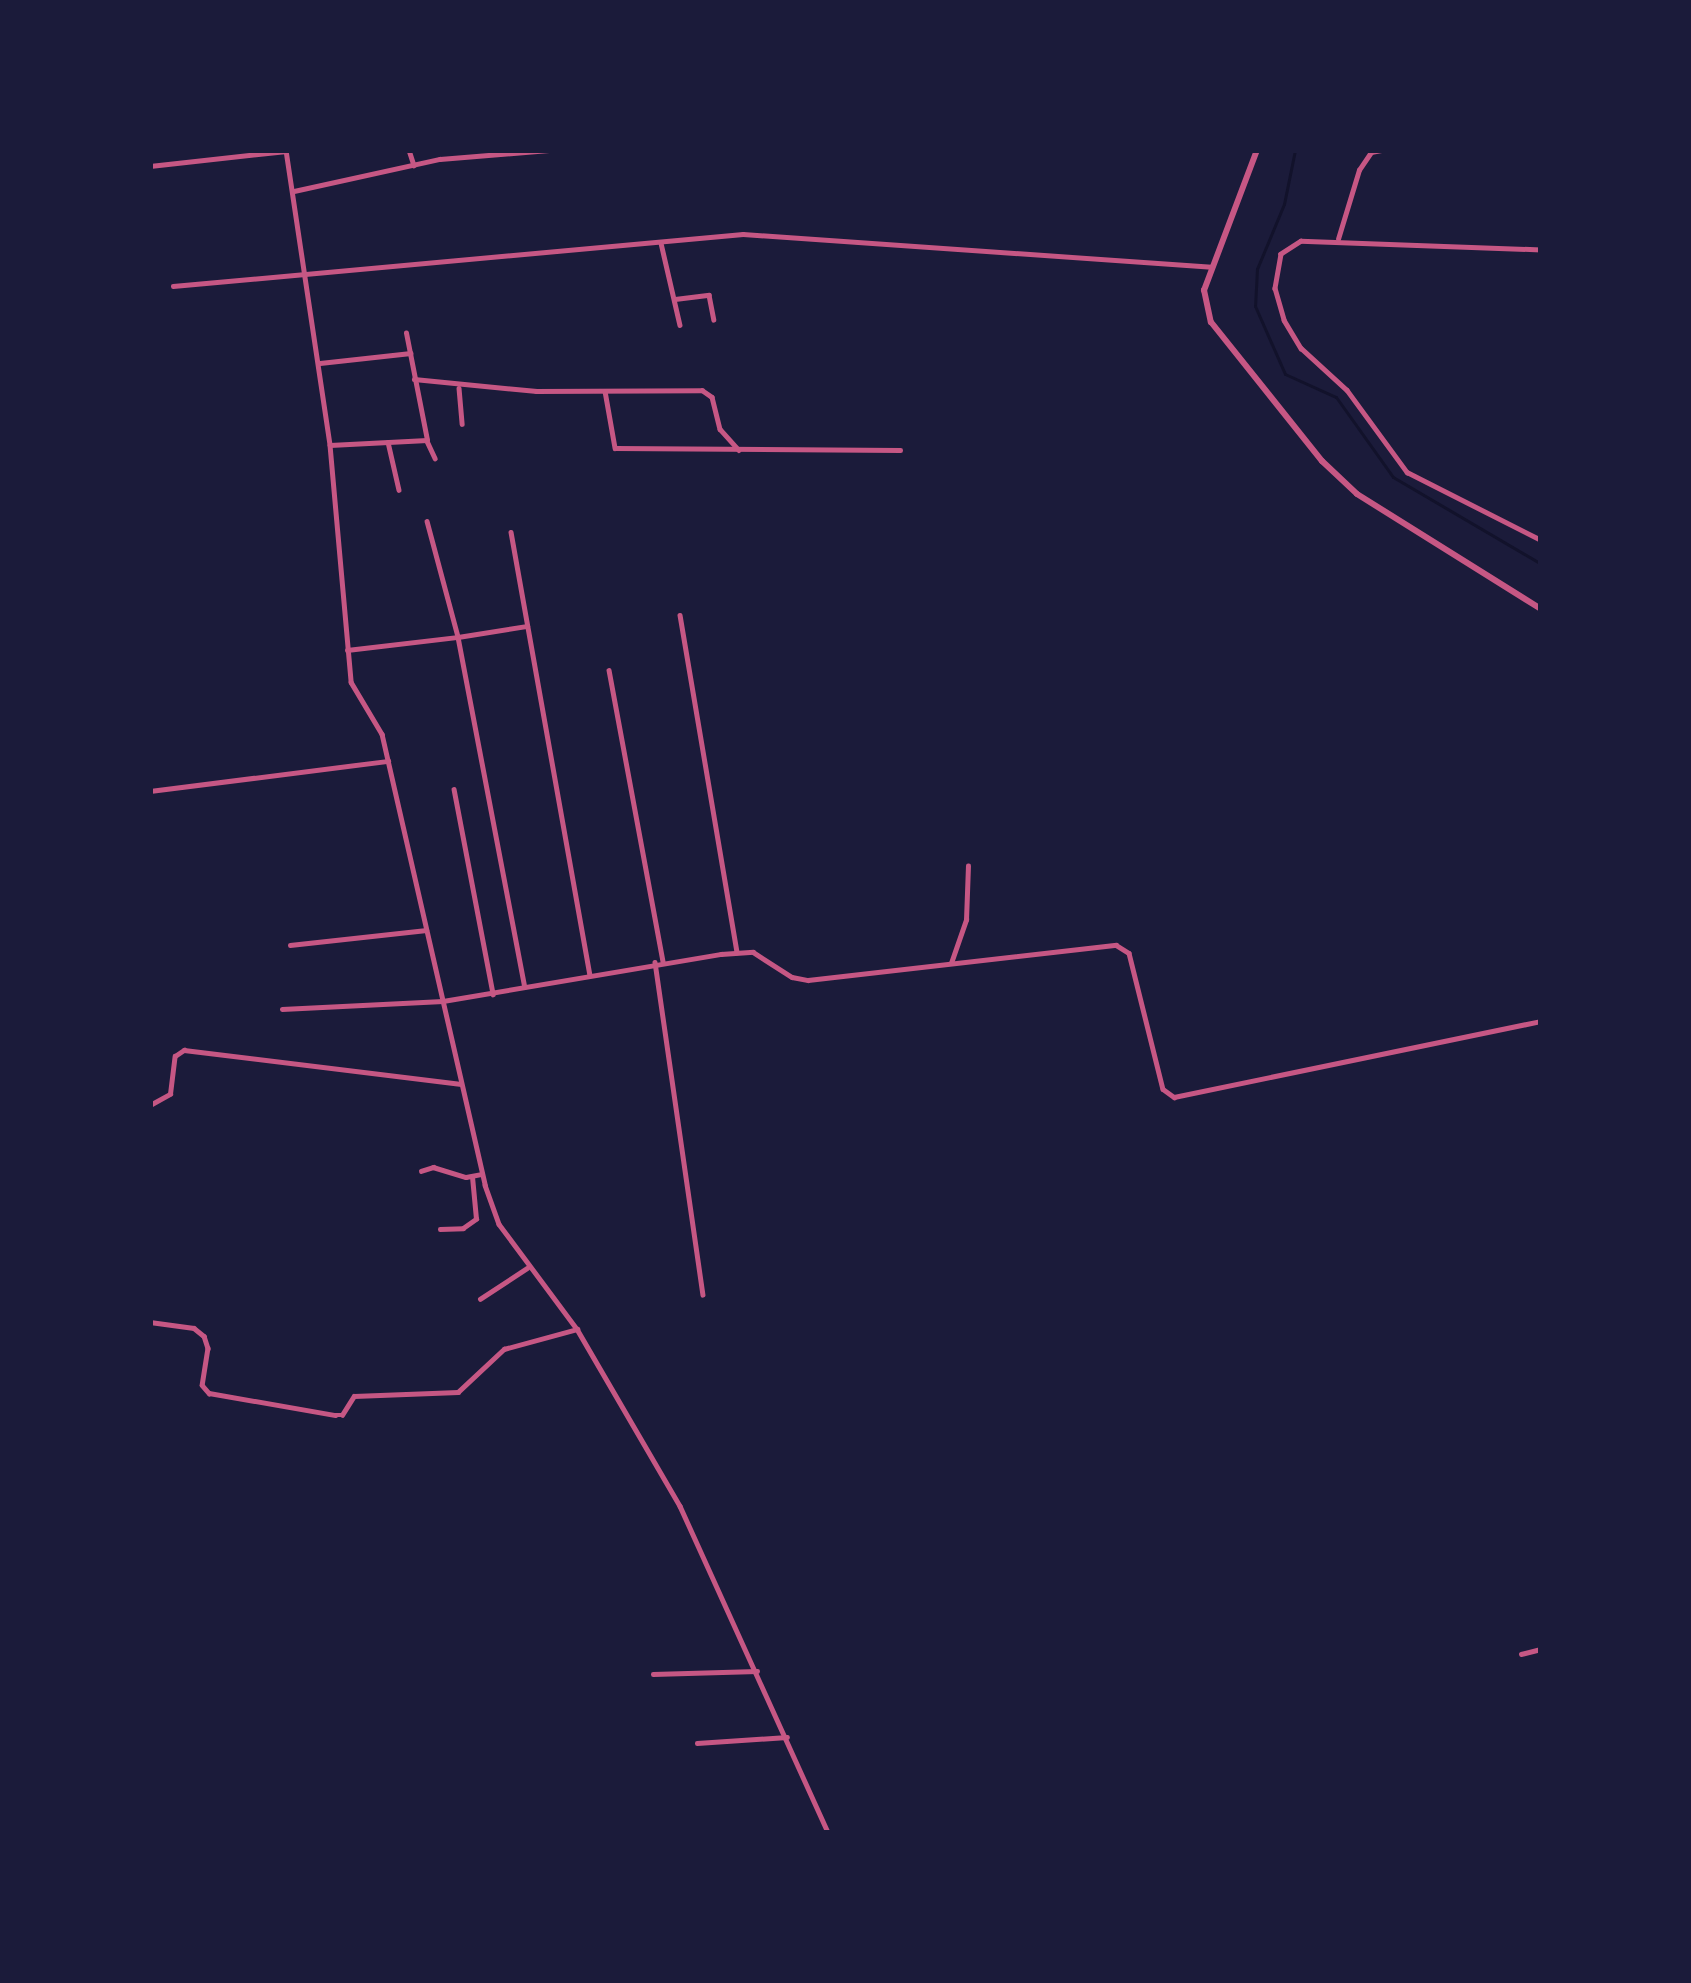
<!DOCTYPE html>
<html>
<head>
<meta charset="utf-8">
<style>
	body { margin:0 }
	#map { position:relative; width:1691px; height:1983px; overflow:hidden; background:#1b1b3a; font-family:"Golos Text",sans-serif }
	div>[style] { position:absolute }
	.stream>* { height:3px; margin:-1.5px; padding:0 1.5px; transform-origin:1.5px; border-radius:1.5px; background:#12122b }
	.minor>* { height:4.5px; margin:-2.25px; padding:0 2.25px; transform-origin:2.25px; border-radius:2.25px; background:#c65784 }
	.tertiary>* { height:6px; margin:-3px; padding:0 3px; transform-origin:3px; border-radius:3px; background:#c65784 }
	span { translate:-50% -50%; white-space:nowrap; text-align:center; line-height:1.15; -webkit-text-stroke:9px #1b1b3a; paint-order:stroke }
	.frame { position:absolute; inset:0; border:153px solid #1b1b3a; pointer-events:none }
</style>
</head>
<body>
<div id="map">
	<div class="stream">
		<i style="left:1295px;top:150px;width:55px;rotate:101.5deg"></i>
		<i style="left:1284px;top:204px;width:70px;rotate:112.6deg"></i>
		<i style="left:1257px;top:269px;width:37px;rotate:93deg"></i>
		<i style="left:1255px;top:306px;width:74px;rotate:66.2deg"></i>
		<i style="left:1285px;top:374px;width:56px;rotate:24.3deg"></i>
		<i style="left:1336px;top:397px;width:98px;rotate:54.5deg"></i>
		<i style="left:1393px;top:477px;width:172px;rotate:30.4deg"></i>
	</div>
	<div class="minor">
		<i style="left:286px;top:150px;width:298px;rotate:81.5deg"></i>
		<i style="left:330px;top:445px;width:238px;rotate:84.9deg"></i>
		<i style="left:351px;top:682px;width:61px;rotate:59.2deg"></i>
		<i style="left:382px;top:734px;width:463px;rotate:77.1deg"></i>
		<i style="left:485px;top:1185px;width:41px;rotate:70.3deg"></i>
		<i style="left:499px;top:1224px;width:131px;rotate:53.4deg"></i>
		<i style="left:577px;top:1329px;width:205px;rotate:59.8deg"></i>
		<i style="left:680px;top:1506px;width:359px;rotate:65.6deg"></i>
		<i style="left:409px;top:150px;width:16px;rotate:72deg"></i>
		<i style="left:150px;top:166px;width:137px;rotate:-6.3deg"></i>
		<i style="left:294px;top:191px;width:149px;rotate:-12.4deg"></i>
		<i style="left:440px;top:159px;width:109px;rotate:-4.7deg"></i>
		<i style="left:1338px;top:239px;width:72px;rotate:-73.1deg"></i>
		<i style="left:1359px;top:170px;width:22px;rotate:-56deg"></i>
		<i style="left:1371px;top:152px;width:10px;rotate:-11deg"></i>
		<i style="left:661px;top:243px;width:84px;rotate:77deg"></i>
		<i style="left:1541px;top:250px;width:240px;rotate:-177.9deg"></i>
		<i style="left:1301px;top:241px;width:24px;rotate:147deg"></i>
		<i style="left:1281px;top:254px;width:35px;rotate:100deg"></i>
		<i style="left:1275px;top:288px;width:33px;rotate:74deg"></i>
		<i style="left:1284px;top:320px;width:33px;rotate:59deg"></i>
		<i style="left:1301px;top:348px;width:62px;rotate:42.4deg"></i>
		<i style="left:1347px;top:390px;width:102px;rotate:53.8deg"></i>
		<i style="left:1407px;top:472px;width:150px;rotate:26.9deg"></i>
		<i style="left:173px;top:286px;width:572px;rotate:-5.21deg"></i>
		<i style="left:743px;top:234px;width:469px;rotate:4deg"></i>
		<i style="left:675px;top:299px;width:34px;rotate:-7deg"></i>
		<i style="left:709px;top:295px;width:25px;rotate:79deg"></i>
		<i style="left:320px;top:363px;width:91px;rotate:-6.3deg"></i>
		<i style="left:414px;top:379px;width:123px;rotate:5.6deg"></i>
		<i style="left:536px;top:391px;width:166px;rotate:-0.3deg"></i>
		<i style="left:702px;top:390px;width:12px;rotate:35deg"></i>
		<i style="left:712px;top:397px;width:33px;rotate:76deg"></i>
		<i style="left:720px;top:429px;width:28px;rotate:48deg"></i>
		<i style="left:459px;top:388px;width:36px;rotate:85deg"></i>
		<i style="left:605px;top:391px;width:58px;rotate:80deg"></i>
		<i style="left:615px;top:448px;width:285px;rotate:0.4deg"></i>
		<i style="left:427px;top:441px;width:19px;rotate:65deg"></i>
		<i style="left:388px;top:442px;width:49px;rotate:77.1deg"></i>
		<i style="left:330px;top:445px;width:97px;rotate:-3deg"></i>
		<i style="left:427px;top:440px;width:109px;rotate:-101.1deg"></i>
		<i style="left:427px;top:521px;width:120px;rotate:75deg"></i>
		<i style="left:458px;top:637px;width:70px;rotate:-9.1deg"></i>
		<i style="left:511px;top:532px;width:450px;rotate:79.9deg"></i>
		<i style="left:680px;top:615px;width:342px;rotate:80.4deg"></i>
		<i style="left:347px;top:650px;width:112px;rotate:-6.7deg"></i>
		<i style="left:458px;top:637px;width:356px;rotate:79.2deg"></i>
		<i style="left:609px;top:670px;width:297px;rotate:79.5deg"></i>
		<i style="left:454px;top:789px;width:209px;rotate:79.2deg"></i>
		<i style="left:150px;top:791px;width:240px;rotate:-7.2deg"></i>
		<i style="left:290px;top:945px;width:137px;rotate:-6.3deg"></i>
		<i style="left:655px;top:962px;width:336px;rotate:81.8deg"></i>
		<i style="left:951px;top:963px;width:46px;rotate:-70.8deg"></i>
		<i style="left:966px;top:920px;width:54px;rotate:-87.9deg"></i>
		<i style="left:282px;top:1009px;width:161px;rotate:-2.8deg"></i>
		<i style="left:443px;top:1001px;width:282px;rotate:-9.6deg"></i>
		<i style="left:721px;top:954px;width:32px;rotate:-4deg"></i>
		<i style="left:753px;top:952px;width:46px;rotate:32.7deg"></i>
		<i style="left:792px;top:977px;width:16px;rotate:11deg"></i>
		<i style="left:808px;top:980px;width:310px;rotate:-6.5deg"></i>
		<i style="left:1116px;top:945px;width:15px;rotate:32deg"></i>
		<i style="left:1129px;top:953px;width:140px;rotate:76deg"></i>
		<i style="left:1163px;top:1089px;width:14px;rotate:36deg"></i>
		<i style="left:1174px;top:1097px;width:375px;rotate:-11.7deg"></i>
		<i style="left:150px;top:1105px;width:23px;rotate:-29deg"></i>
		<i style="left:170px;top:1094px;width:38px;rotate:-83deg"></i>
		<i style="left:175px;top:1056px;width:11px;rotate:-34deg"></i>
		<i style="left:184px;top:1050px;width:279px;rotate:7deg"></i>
		<i style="left:421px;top:1171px;width:13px;rotate:-18deg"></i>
		<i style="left:433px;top:1167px;width:34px;rotate:17deg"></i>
		<i style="left:466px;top:1177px;width:16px;rotate:-11deg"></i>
		<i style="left:440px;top:1229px;width:23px;rotate:-2deg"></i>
		<i style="left:463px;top:1228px;width:16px;rotate:-35deg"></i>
		<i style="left:476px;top:1219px;width:42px;rotate:-95.4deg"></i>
		<i style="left:480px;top:1299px;width:56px;rotate:-33.4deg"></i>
		<i style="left:150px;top:1322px;width:44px;rotate:7.8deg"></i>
		<i style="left:194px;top:1328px;width:13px;rotate:39deg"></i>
		<i style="left:204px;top:1336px;width:13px;rotate:72deg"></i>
		<i style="left:208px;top:1348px;width:37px;rotate:99deg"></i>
		<i style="left:202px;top:1385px;width:11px;rotate:49deg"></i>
		<i style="left:209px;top:1393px;width:128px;rotate:9.9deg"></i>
		<i style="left:335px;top:1415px;width:7px"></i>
		<i style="left:342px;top:1415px;width:22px;rotate:-58deg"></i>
		<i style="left:354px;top:1396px;width:104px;rotate:-2.2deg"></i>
		<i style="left:458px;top:1392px;width:63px;rotate:-43.1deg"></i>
		<i style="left:504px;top:1349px;width:76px;rotate:-15.3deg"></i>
		<i style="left:1521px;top:1654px;width:21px;rotate:-14deg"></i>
		<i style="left:653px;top:1674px;width:104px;rotate:-1.7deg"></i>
		<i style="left:697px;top:1743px;width:90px;rotate:-3.8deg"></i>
	</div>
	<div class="tertiary">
		<i style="left:1257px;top:150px;width:150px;rotate:110.7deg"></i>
		<i style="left:1204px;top:290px;width:33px;rotate:78deg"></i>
		<i style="left:1211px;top:322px;width:178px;rotate:51.4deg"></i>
		<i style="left:1322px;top:461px;width:48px;rotate:43.3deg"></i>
		<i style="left:1357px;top:494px;width:217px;rotate:32deg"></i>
	</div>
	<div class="frame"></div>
</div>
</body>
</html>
